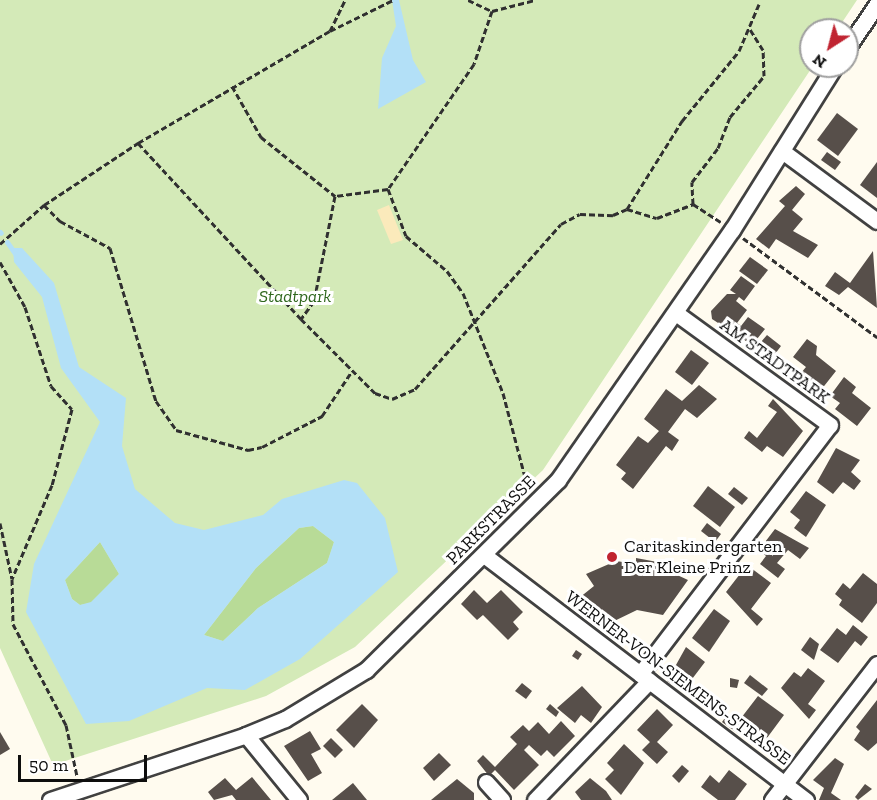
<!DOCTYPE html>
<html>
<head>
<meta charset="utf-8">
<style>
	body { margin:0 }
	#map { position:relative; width:877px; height:800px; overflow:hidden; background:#fffbef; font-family:"Zilla Slab",serif }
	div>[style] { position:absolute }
	.green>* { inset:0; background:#d4eab8 }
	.forest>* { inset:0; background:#b8db97 }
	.sand>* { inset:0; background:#fbeabb }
	.water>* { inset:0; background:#b3e0f7 }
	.stream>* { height:5px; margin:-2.5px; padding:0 2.5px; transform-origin:2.5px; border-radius:2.5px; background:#b3e0f7 }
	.building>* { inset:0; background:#574f4a }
	.path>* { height:3px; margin-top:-1.5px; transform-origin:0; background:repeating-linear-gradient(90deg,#303030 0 6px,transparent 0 9px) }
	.roads { filter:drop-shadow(2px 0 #414141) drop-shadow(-2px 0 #414141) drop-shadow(0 2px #414141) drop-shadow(0 -2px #414141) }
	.minor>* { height:15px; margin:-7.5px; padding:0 7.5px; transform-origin:7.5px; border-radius:7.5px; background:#fff }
	.dots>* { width:16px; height:16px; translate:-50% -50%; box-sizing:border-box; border:3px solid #fff; border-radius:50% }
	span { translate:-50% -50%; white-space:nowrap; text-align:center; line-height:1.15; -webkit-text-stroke:6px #fff; paint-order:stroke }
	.park-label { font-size:18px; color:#2f671d; font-style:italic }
	.street-label { font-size:18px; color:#0e0e0e }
	.poi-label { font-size:18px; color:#0e0e0e }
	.left { translate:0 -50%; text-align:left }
	.north { position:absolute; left:799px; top:18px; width:60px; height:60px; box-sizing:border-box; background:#fff; border:2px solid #9f9f9f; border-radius:50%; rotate:216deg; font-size:16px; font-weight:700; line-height:24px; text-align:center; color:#0e0e0e }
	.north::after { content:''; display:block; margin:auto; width:21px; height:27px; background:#c02431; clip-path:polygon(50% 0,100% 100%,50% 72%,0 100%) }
	.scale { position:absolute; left:18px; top:755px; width:129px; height:27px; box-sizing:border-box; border:3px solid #0e0e0e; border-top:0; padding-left:8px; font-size:18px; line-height:21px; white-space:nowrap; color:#0e0e0e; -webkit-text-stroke:4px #fff; paint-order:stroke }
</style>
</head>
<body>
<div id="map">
	<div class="green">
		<i style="clip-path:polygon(0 0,857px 0,837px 30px,811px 30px,813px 66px,543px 470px,355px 647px,266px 696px,53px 765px,0 648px)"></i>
	</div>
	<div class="forest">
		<i style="clip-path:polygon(313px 526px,334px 542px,327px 563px,258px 608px,223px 641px,204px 635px,256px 568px,299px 528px)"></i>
		<i style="clip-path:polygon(100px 542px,119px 574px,91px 603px,80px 605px,72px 599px,65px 580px)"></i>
	</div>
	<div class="sand">
		<i style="clip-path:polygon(389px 205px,403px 240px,391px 244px,377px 210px)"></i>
	</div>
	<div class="water">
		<i style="clip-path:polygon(392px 0,399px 0,413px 60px,426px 82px,378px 109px,382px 58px,396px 26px)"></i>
		<i style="clip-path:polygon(evenodd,13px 248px,22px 248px,54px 283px,79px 367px,126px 398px,122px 446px,135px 489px,175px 523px,204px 530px,263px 515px,282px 499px,344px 480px,357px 483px,385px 518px,398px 572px,300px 659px,245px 690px,207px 688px,129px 721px,86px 724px,26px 612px,34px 564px,100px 422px,61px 368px,42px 297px,14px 262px,13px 248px,313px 526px,334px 542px,327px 563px,258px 608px,223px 641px,204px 635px,256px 568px,299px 528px,313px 526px,13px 248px,100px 542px,119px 574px,91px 602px,80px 605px,72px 599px,65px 580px,100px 542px)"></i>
	</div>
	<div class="stream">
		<i style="left:0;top:232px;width:1px;rotate:45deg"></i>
		<i style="left:7px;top:242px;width:16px;rotate:55deg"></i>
	</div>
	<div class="building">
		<i style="clip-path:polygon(837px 113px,858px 129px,838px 156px,817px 140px)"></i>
		<i style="clip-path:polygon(827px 152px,841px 162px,835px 170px,821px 160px)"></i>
		<i style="clip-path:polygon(877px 162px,877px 198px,860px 185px)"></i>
		<i style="clip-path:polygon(796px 186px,805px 194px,792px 210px,803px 219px,793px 231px,818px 245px,808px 258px,776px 239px,769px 249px,756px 239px,785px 206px,779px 201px)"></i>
		<i style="clip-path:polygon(873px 251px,877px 308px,848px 287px,839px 295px,825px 286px,835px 272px,850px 283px)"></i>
		<i style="clip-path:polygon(750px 257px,768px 270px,757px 284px,739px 271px)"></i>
		<i style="clip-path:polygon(741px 276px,755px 286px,744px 301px,739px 297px,736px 301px,747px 310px,737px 323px,741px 326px,748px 317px,765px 329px,757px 339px,761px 342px,767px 335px,781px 346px,772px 358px,712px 319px,711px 311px,727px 294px,736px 294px,730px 290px)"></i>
		<i style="clip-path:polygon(807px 339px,817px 346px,816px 355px,836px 371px,817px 395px,796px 379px,806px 367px,793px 357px)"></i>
		<i style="clip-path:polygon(691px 350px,709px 363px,692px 385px,675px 372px)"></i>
		<i style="clip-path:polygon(844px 377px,856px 387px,852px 393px,871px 408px,857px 426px,835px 409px,840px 403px,830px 396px)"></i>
		<i style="clip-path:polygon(699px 385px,717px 399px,697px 418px,685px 409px,668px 432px,679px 440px,672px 451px,666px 446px,633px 489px,621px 479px,626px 473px,616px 465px,638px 436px,648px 443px,659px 431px,644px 419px,666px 389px,682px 401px)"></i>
		<i style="clip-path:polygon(773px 399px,803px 431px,783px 457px,767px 446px,762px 452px,744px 438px,749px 431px,757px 438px,777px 412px,768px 406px)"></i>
		<i style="clip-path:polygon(836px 448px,860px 460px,851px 472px,861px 481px,854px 490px,843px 482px,833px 494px,817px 482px)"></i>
		<i style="clip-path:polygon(708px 486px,735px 507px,720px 527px,693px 506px)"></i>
		<i style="clip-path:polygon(734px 487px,748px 498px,742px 505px,728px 494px)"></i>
		<i style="clip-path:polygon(806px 491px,826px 505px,806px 537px,794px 528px,800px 520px,790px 512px)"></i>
		<i style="clip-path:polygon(707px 523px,721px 534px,715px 542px,701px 531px)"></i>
		<i style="clip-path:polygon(775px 529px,809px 548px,800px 559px,788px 550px,777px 563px,785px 569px,778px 578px,760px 564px,766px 556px,759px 550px)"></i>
		<i style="clip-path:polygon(636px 558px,679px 566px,675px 574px,688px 580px,663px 615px,637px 610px,606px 625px,579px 598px,594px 586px,586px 574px,616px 561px,636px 564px)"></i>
		<i style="clip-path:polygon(747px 565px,771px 583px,751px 609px,763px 619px,757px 626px,726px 592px)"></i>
		<i style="clip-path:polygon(863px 573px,877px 584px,877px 603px,862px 623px,839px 605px,842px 600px,835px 594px,843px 583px,850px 589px)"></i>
		<i style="clip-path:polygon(474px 590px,487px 603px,501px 590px,523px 612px,513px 622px,519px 629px,508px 640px,483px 615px,477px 620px,461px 604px)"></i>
		<i style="clip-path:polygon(714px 609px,730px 621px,709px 652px,692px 638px)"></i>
		<i style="clip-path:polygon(853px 625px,868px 637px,861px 646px,855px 641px,838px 663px,820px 650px,837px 628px,846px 635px)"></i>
		<i style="clip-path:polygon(810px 637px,819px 644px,814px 660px,801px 650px)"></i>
		<i style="clip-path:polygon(686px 647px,705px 662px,689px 683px,689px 694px,667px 681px)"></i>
		<i style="clip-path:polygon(576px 650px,582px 654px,578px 660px,572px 656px)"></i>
		<i style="clip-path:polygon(808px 668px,825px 681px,808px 704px,816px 710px,809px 719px,781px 688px,794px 672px,801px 677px)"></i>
		<i style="clip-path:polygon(750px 675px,768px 689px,762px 696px,744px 683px)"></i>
		<i style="clip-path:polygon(730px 678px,739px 680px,737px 688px,730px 687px)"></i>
		<i style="clip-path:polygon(522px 683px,532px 691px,526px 699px,515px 691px)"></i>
		<i style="clip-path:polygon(582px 686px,602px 707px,591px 723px,581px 715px,575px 723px,557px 708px)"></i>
		<i style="clip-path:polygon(758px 696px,784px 715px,764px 742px,745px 728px,740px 735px,722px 722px,728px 714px,738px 722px)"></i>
		<i style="clip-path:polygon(877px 700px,877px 743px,868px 751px,854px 740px,860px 731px,856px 727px)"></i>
		<i style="clip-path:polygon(362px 704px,378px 720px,354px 748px,336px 730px)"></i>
		<i style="clip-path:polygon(550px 704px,559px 712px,556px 717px,546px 709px)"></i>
		<i style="clip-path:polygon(657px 709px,673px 725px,657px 742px,668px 752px,657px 764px,642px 750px,650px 742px,637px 730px)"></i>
		<i style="clip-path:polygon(561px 721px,575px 736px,554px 757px,547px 750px,541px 756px,529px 745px,524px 750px,539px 765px,514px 790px,495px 770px,489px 776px,477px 761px,483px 755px,495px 767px,517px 744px,510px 737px,523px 725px,529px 731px,538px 722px,549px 734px)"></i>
		<i style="clip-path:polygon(310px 731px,321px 749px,311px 754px,322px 773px,308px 781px,284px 746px)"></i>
		<i style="clip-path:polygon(0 732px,10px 749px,0 755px)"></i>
		<i style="clip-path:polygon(331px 738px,343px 750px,335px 758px,323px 746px)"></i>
		<i style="clip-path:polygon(624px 744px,644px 763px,621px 795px,605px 779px,614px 770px,607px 763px)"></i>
		<i style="clip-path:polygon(439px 753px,451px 765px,434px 781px,423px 768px)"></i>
		<i style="clip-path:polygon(835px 758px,844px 764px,831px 793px,841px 800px,819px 800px,824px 788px,813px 780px)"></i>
		<i style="clip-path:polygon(682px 765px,689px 771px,679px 783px,672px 776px)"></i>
		<i style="clip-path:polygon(729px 770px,747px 784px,735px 800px,718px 800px,701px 787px,710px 775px,719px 783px)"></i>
		<i style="clip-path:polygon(252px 777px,271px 800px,236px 800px,232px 795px,214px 800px,208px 792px,225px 778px,236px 790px)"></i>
		<i style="clip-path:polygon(590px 778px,606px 791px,612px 800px,581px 800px,575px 792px)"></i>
		<i style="clip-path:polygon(457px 779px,474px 793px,474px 800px,431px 800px)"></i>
		<i style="clip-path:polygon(353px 783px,367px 800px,332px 800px)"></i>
		<i style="clip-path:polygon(865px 784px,872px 789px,858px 800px,855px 797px)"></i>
	</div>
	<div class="path">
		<i style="left:468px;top:0;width:26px;rotate:25deg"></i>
		<i style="left:492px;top:11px;width:56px;rotate:108.8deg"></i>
		<i style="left:474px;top:64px;width:152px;rotate:124.5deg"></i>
		<i style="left:388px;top:189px;width:53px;rotate:172.5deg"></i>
		<i style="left:335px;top:196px;width:107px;rotate:101.3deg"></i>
		<i style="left:314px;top:301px;width:22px;rotate:126deg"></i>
		<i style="left:301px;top:319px;width:105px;rotate:45deg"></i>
		<i style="left:375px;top:393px;width:18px;rotate:19deg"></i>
		<i style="left:392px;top:399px;width:25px;rotate:-23deg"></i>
		<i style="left:415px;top:389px;width:220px;rotate:-48.5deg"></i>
		<i style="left:561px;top:224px;width:21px;rotate:-28deg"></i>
		<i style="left:580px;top:214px;width:33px;rotate:2deg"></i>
		<i style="left:613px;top:215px;width:15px;rotate:-23deg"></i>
		<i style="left:627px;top:209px;width:104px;rotate:-58deg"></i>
		<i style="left:682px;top:121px;width:90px;rotate:-50.8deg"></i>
		<i style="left:739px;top:51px;width:51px;rotate:-66.9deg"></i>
		<i style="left:492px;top:11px;width:44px;rotate:-14.3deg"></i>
		<i style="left:330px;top:31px;width:34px;rotate:-64deg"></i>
		<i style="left:232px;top:86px;width:59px;rotate:60.4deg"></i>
		<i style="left:261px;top:137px;width:95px;rotate:38.6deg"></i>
		<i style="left:138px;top:143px;width:240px;rotate:47.2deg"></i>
		<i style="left:388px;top:189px;width:50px;rotate:69deg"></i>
		<i style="left:406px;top:236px;width:54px;rotate:40.5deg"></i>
		<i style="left:447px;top:271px;width:27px;rotate:54deg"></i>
		<i style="left:463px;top:293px;width:108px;rotate:68.2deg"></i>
		<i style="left:503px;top:393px;width:98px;rotate:75.3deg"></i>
		<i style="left:693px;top:204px;width:22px;rotate:-93deg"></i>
		<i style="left:692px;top:182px;width:43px;rotate:-52.6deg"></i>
		<i style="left:718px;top:148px;width:33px;rotate:-69deg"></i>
		<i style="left:730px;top:117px;width:53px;rotate:-50.3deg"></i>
		<i style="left:764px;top:76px;width:26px;rotate:-92deg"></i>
		<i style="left:763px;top:50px;width:26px;rotate:-122deg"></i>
		<i style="left:44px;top:205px;width:23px;rotate:45deg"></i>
		<i style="left:60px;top:221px;width:57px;rotate:28.4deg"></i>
		<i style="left:110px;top:248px;width:160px;rotate:73.3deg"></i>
		<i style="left:156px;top:401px;width:35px;rotate:55deg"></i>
		<i style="left:176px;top:430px;width:75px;rotate:15.5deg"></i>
		<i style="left:248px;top:450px;width:14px;rotate:-12deg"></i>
		<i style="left:262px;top:447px;width:68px;rotate:-27.3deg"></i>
		<i style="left:322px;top:416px;width:54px;rotate:-56.3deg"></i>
		<i style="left:627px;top:209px;width:31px;rotate:17deg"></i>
		<i style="left:657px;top:218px;width:39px;rotate:-21deg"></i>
		<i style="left:693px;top:204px;width:33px;rotate:33deg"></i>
		<i style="left:743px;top:238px;width:167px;rotate:36.5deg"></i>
		<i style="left:0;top:244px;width:59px;rotate:-41.6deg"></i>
		<i style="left:44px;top:205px;width:113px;rotate:-33.4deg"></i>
		<i style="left:138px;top:143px;width:222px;rotate:-30.3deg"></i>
		<i style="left:330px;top:31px;width:70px;rotate:-26.2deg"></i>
		<i style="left:0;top:262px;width:51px;rotate:60.9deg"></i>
		<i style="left:25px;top:307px;width:83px;rotate:71.8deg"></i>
		<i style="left:51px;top:386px;width:31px;rotate:48deg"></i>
		<i style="left:72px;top:409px;width:79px;rotate:104.7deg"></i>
		<i style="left:52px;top:485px;width:102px;rotate:113.1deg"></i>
		<i style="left:0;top:523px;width:57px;rotate:77.9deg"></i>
		<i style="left:12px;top:579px;width:45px;rotate:88.7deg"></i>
		<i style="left:13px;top:624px;width:114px;rotate:62.3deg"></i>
		<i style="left:66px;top:725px;width:52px;rotate:77.8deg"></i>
	</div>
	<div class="roads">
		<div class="minor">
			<i style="left:847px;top:48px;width:53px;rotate:-55.7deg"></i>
			<i style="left:782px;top:151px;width:118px;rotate:36.4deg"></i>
			<i style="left:484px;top:555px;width:405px;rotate:37.3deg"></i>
			<i style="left:640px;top:674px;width:313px;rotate:-52.7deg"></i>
			<i style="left:830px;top:425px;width:190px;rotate:-144deg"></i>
			<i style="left:246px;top:735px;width:84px;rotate:50.8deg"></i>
			<i style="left:486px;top:782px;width:24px;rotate:48deg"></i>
			<i style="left:50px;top:800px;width:206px;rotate:-18.3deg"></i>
			<i style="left:246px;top:735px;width:42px;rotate:-22.3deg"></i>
			<i style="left:285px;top:719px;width:95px;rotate:-31.2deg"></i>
			<i style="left:366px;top:670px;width:270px;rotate:-44.7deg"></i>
			<i style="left:558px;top:480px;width:305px;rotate:-55.2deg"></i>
			<i style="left:732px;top:230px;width:194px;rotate:-57.9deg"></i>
			<i style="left:535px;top:800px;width:165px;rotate:-46.2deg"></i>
			<i style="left:772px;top:800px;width:172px;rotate:-52.3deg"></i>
		</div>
	</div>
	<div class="dots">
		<i style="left:612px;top:557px;background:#c02431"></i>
	</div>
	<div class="park-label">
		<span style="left:295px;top:296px">Stadtpark</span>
	</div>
	<div class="street-label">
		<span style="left:775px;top:361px;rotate:36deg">AM STADTPARK</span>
		<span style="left:491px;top:520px;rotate:-45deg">PARKSTRASSE</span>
		<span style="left:678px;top:678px;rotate:37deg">WERNER-VON-SIEMENS-STRASSE</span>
	</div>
	<div class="poi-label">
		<span class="left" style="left:624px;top:557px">Caritaskindergarten<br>Der Kleine Prinz</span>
	</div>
	<div class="north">N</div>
	<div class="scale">50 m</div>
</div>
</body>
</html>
